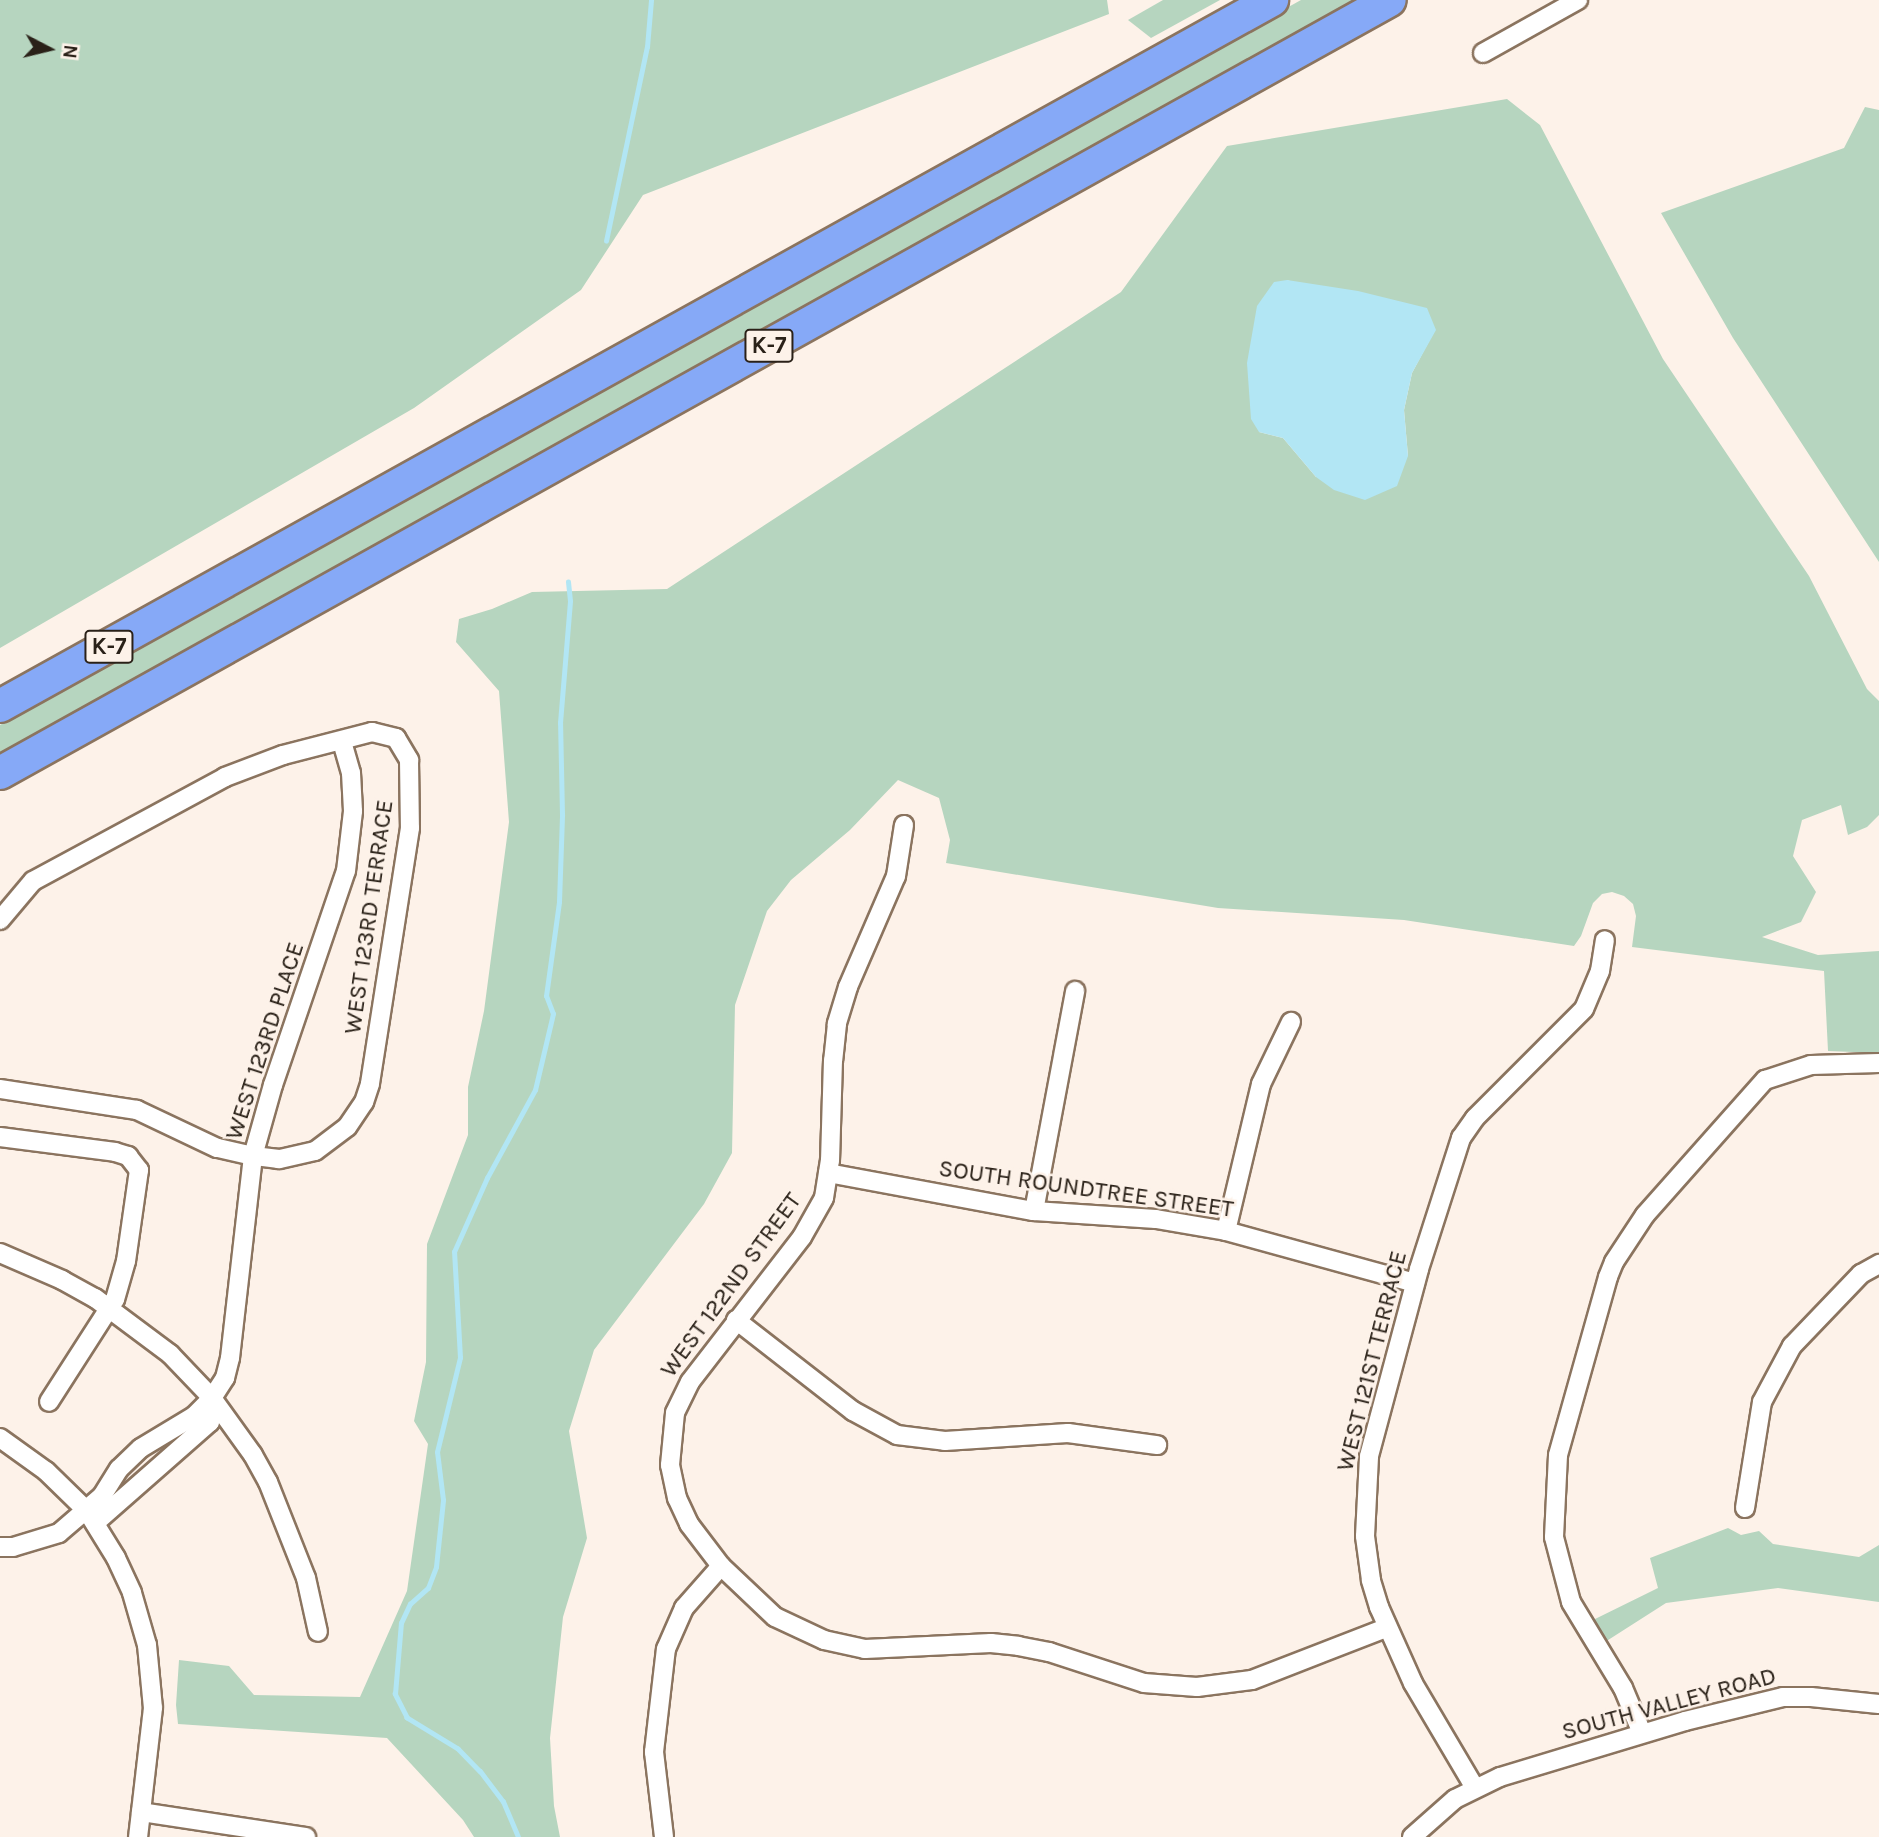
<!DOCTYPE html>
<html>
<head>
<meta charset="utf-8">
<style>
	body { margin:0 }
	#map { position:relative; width:1879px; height:1837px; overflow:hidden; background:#fdf2e9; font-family:Karla,sans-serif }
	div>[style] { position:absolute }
	.green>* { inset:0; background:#b6d5bf }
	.water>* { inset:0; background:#b2e6f4 }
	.stream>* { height:4.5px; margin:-2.25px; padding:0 2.25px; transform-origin:2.25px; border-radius:2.25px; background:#b2e6f4 }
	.roads { filter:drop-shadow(2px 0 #8b745f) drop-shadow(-2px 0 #8b745f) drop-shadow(0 2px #8b745f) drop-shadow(0 -2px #8b745f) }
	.street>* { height:18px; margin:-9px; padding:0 9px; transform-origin:9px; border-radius:9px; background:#fff }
	.highway>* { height:32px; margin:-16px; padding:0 16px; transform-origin:16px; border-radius:16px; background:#86a9f7 }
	span { translate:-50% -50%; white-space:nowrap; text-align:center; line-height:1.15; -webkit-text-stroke:5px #fdf2e9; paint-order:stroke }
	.shield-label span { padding:2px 5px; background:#fdf2e9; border:2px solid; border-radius:5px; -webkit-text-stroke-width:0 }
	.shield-label { font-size:23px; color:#2a2118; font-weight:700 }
	.street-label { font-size:24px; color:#2a2118 }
	.north { position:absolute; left:14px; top:14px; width:70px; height:70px; -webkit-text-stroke:5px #fdf2e9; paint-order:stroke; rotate:97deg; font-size:19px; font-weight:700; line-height:28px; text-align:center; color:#2a2118 }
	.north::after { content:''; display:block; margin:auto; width:24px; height:32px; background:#2a2118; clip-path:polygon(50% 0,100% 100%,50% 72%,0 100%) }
</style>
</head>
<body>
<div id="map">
	<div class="green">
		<i style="clip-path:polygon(0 0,1107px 0,1109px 14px,643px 195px,581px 290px,414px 408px,0 648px)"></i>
		<i style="clip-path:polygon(1163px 0,1220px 0,1151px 38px,1128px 20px)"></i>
		<i style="clip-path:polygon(1301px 0,1359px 0,0 756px,0 725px)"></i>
		<i style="clip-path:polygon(evenodd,1507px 99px,1540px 125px,1663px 359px,1809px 576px,1867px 689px,1879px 701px,1879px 815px,1867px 827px,1848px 835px,1841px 805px,1802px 820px,1793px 856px,1816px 892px,1801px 922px,1762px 937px,1818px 955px,1879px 951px,1879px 1053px,1828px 1051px,1824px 971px,1632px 947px,1636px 916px,1633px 904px,1624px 896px,1612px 892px,1602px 894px,1593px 903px,1581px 936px,1574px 946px,1404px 920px,1218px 908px,946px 863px,950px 840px,939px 798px,898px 780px,850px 830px,791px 880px,767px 911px,735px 1005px,732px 1153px,704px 1204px,594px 1350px,569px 1431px,587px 1538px,563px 1617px,550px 1738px,554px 1806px,560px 1837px,474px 1837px,463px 1820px,387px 1738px,178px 1724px,176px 1705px,179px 1660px,229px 1666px,254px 1695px,360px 1697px,407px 1591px,428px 1444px,414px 1421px,426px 1362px,427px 1244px,468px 1135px,468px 1087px,484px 1011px,509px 822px,499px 691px,456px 642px,459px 619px,492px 609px,532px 592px,667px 589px,1121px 292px,1227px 146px,1507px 99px,1287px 280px,1435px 330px,1412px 373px,1404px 410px,1408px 456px,1316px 477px,1283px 438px,1259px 432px,1287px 280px)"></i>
		<i style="clip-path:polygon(1865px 107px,1879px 110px,1879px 562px,1733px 338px,1661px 213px,1844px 148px)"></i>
		<i style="clip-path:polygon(1728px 1528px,1741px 1535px,1759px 1531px,1773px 1544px,1859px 1557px,1879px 1545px,1879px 1602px,1778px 1588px,1666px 1603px,1605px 1642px,1591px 1621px,1658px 1588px,1650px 1558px)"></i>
	</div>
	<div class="water">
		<i style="clip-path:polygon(1287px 280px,1358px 291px,1427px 308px,1436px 330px,1412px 373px,1404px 410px,1408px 456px,1397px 486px,1365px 500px,1334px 490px,1316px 477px,1283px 438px,1259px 432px,1251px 419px,1247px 363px,1257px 306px,1274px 282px)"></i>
	</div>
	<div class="stream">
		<i style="left:606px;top:241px;width:198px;rotate:-78.1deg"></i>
		<i style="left:647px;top:47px;width:47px;rotate:-85.1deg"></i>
		<i style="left:518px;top:1837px;width:38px;rotate:-113deg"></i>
		<i style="left:503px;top:1802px;width:38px;rotate:-127deg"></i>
		<i style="left:480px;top:1772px;width:32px;rotate:-134deg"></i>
		<i style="left:458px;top:1749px;width:60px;rotate:-148.7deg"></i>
		<i style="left:407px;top:1718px;width:27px;rotate:-117deg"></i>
		<i style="left:395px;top:1694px;width:71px;rotate:-85.2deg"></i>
		<i style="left:401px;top:1623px;width:21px;rotate:-65deg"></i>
		<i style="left:410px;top:1604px;width:24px;rotate:-42deg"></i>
		<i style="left:428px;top:1588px;width:22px;rotate:-69deg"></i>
		<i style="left:436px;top:1567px;width:67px;rotate:-84deg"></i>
		<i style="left:443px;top:1500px;width:48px;rotate:-97.1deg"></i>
		<i style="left:437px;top:1452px;width:97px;rotate:-76.3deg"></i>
		<i style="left:460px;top:1358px;width:106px;rotate:-93.2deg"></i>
		<i style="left:454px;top:1252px;width:81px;rotate:-66deg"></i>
		<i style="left:487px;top:1178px;width:100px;rotate:-61.4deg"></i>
		<i style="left:535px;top:1090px;width:78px;rotate:-76.7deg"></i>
		<i style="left:553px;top:1014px;width:19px;rotate:-111deg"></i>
		<i style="left:546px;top:996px;width:95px;rotate:-82.1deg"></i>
		<i style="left:559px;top:902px;width:87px;rotate:-88deg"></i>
		<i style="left:562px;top:815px;width:92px;rotate:-91.2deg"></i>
		<i style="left:560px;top:723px;width:122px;rotate:-85.3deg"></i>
		<i style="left:570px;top:601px;width:19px;rotate:-96deg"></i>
	</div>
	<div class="roads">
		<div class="street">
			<i style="left:1483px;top:53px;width:109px;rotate:-29.2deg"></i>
			<i style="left:904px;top:825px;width:52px;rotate:98.9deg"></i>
			<i style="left:896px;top:876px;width:121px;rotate:113.4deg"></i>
			<i style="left:848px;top:987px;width:39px;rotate:107deg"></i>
			<i style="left:837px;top:1024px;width:36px;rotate:96deg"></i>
			<i style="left:833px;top:1060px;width:100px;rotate:91.7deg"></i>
			<i style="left:830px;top:1160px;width:38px;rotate:99deg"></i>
			<i style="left:824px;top:1198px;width:45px;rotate:119.4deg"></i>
			<i style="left:802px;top:1237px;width:183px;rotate:127.7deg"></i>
			<i style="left:690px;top:1382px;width:34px;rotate:116deg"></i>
			<i style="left:675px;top:1413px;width:52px;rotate:95.5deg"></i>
			<i style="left:670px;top:1465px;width:34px;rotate:78deg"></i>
			<i style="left:677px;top:1498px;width:29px;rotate:65deg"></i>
			<i style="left:689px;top:1524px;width:53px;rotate:52.7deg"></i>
			<i style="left:721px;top:1566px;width:74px;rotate:43.4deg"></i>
			<i style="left:775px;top:1617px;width:54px;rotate:25.1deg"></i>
			<i style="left:824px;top:1640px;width:42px;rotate:12.4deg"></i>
			<i style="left:865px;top:1649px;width:126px;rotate:-2.7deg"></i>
			<i style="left:991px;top:1643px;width:27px;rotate:6deg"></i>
			<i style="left:1018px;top:1646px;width:32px;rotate:11deg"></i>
			<i style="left:1049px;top:1652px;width:100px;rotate:18.1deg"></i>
			<i style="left:1144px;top:1683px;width:53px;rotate:4.3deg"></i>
			<i style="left:1197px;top:1687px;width:55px;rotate:-7.3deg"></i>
			<i style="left:1252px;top:1680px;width:144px;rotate:-21.2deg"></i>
			<i style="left:0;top:920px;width:51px;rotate:-49.8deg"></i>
			<i style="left:33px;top:881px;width:218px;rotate:-28.4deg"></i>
			<i style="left:225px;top:777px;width:62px;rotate:-20.8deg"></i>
			<i style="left:283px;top:755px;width:92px;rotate:-14.5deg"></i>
			<i style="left:372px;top:732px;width:25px;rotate:14deg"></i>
			<i style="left:396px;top:738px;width:26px;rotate:59deg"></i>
			<i style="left:409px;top:760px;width:68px;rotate:89.2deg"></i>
			<i style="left:410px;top:828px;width:259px;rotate:98.9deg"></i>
			<i style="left:370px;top:1084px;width:19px;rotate:108deg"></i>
			<i style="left:364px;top:1102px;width:30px;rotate:124deg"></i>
			<i style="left:347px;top:1127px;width:40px;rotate:143deg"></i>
			<i style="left:315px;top:1151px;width:37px;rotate:167deg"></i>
			<i style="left:279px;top:1159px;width:26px;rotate:-173deg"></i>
			<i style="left:253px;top:1156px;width:37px;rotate:-167deg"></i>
			<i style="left:217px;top:1148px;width:89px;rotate:-154.6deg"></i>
			<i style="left:137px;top:1110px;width:139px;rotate:-171.3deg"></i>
			<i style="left:0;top:1137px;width:116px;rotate:7.4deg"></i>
			<i style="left:115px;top:1152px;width:14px;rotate:17deg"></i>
			<i style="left:128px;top:1156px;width:18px;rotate:52deg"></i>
			<i style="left:139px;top:1170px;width:92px;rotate:98.1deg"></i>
			<i style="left:126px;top:1261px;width:40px;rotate:106deg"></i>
			<i style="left:115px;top:1299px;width:122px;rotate:122.7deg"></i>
			<i style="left:828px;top:1173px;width:209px;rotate:10.5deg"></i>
			<i style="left:1034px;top:1211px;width:122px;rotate:3.8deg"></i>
			<i style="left:1156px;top:1219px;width:71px;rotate:9.7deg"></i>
			<i style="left:1226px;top:1231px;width:196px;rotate:15.4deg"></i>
			<i style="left:1034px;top:1211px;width:224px;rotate:-79.4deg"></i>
			<i style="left:1226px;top:1231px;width:151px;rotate:-76.6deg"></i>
			<i style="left:1261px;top:1084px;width:69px;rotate:-64.2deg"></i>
			<i style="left:0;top:1253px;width:68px;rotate:23.5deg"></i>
			<i style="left:62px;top:1280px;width:38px;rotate:29deg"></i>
			<i style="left:95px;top:1298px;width:94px;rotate:36.7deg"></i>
			<i style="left:170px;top:1354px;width:61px;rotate:46.3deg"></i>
			<i style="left:212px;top:1398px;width:70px;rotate:54.3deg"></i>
			<i style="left:253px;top:1455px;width:31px;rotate:61deg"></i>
			<i style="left:268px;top:1482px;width:103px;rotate:68.4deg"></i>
			<i style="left:306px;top:1578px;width:55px;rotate:77.5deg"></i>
			<i style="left:736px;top:1320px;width:148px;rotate:37.9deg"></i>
			<i style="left:853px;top:1411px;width:50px;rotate:28.6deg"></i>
			<i style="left:897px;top:1435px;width:48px;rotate:7.1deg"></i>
			<i style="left:945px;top:1441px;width:123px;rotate:-3.7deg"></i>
			<i style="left:1068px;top:1433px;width:90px;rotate:7.7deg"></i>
			<i style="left:0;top:1438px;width:57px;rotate:35.7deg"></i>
			<i style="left:46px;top:1471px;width:57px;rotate:44.3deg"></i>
			<i style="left:87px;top:1511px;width:55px;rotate:58.3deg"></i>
			<i style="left:116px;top:1558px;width:38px;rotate:65deg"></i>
			<i style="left:132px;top:1593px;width:54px;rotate:73.9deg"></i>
			<i style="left:147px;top:1645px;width:63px;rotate:84.6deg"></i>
			<i style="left:153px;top:1708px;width:130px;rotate:96.6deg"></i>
			<i style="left:1745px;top:1508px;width:107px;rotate:-80.9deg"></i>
			<i style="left:1762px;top:1402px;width:64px;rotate:-61.8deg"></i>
			<i style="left:1792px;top:1346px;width:100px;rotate:-46.2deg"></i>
			<i style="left:1861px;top:1274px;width:21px;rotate:-29deg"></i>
			<i style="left:95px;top:1523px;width:153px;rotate:-41.3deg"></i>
			<i style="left:210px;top:1422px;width:24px;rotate:-85deg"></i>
			<i style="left:0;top:1547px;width:13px"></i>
			<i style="left:13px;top:1547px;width:48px;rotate:-16.9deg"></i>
			<i style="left:59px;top:1533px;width:57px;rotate:-40.7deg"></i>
			<i style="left:102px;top:1496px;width:32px;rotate:-58deg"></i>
			<i style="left:119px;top:1469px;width:30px;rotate:-44deg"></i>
			<i style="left:141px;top:1448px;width:62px;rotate:-31.1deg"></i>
			<i style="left:194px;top:1416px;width:25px;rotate:-45deg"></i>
			<i style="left:212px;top:1398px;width:24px;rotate:-57deg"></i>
			<i style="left:225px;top:1378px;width:21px;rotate:-76deg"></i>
			<i style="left:230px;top:1358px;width:203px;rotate:-83.5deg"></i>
			<i style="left:253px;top:1156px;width:74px;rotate:-74.3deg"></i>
			<i style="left:273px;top:1085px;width:226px;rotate:-71.2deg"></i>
			<i style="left:346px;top:871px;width:60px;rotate:-83.3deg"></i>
			<i style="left:353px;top:811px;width:38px;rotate:-93deg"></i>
			<i style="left:351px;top:773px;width:33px;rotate:-106deg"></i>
			<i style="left:1642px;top:1733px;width:49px;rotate:-112.9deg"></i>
			<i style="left:1623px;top:1688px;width:100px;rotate:-121.2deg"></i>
			<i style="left:1571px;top:1602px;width:67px;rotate:-104.7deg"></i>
			<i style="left:1554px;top:1537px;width:82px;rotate:-87.2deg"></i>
			<i style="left:1558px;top:1455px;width:185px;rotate:-74.3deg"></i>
			<i style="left:1608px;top:1277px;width:16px;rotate:-68deg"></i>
			<i style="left:1614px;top:1262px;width:56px;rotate:-56.6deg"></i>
			<i style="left:1645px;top:1215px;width:181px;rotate:-48.4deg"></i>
			<i style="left:1765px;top:1080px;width:48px;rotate:-18.1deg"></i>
			<i style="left:1811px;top:1065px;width:68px;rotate:-1.7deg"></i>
			<i style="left:1475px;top:1788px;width:122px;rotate:-120.6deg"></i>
			<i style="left:1413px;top:1683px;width:83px;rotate:-114.1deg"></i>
			<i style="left:1379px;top:1607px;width:28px;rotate:-107deg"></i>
			<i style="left:1371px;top:1580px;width:44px;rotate:-97.8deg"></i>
			<i style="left:1365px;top:1536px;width:80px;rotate:-87.1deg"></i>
			<i style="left:1369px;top:1456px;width:194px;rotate:-75deg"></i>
			<i style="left:1419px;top:1269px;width:138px;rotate:-72.2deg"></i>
			<i style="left:1461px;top:1138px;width:24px;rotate:-55deg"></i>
			<i style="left:1475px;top:1118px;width:154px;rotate:-45deg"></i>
			<i style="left:1584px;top:1009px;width:41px;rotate:-67.2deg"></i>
			<i style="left:1600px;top:971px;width:31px;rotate:-81deg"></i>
			<i style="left:141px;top:1812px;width:167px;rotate:8.6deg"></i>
			<i style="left:664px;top:1837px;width:86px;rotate:-96.7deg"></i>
			<i style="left:654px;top:1752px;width:104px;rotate:-83.4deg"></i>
			<i style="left:666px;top:1649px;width:45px;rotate:-66.3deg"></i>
			<i style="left:684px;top:1608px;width:56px;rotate:-48.6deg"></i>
			<i style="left:1412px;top:1837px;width:57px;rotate:-41.5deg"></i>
			<i style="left:1455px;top:1799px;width:50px;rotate:-26.1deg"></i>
			<i style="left:1500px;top:1777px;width:193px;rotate:-16.8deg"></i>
			<i style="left:1685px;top:1721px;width:101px;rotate:-13.8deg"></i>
			<i style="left:1783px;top:1697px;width:28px"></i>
			<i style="left:1811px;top:1697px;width:68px;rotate:5.9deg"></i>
		</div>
		<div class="highway">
			<i style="left:0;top:706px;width:1455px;rotate:-29.03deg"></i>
			<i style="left:0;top:773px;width:1590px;rotate:-29.08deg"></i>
		</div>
	</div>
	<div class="shield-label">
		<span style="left:769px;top:346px">K-7</span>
		<span style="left:109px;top:647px">K-7</span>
	</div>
	<div class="street-label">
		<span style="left:369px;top:917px;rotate:-82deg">WEST 123RD TERRACE</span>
		<span style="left:265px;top:1041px;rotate:-72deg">WEST 123RD PLACE</span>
		<span style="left:1086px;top:1189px;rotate:8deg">SOUTH ROUNDTREE STREET</span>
		<span style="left:731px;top:1285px;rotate:-54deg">WEST 122ND STREET</span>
		<span style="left:1372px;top:1361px;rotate:-76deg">WEST 121ST TERRACE</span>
		<span style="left:1669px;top:1704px;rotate:-15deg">SOUTH VALLEY ROAD</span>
	</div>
	<div class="north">N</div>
</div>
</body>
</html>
